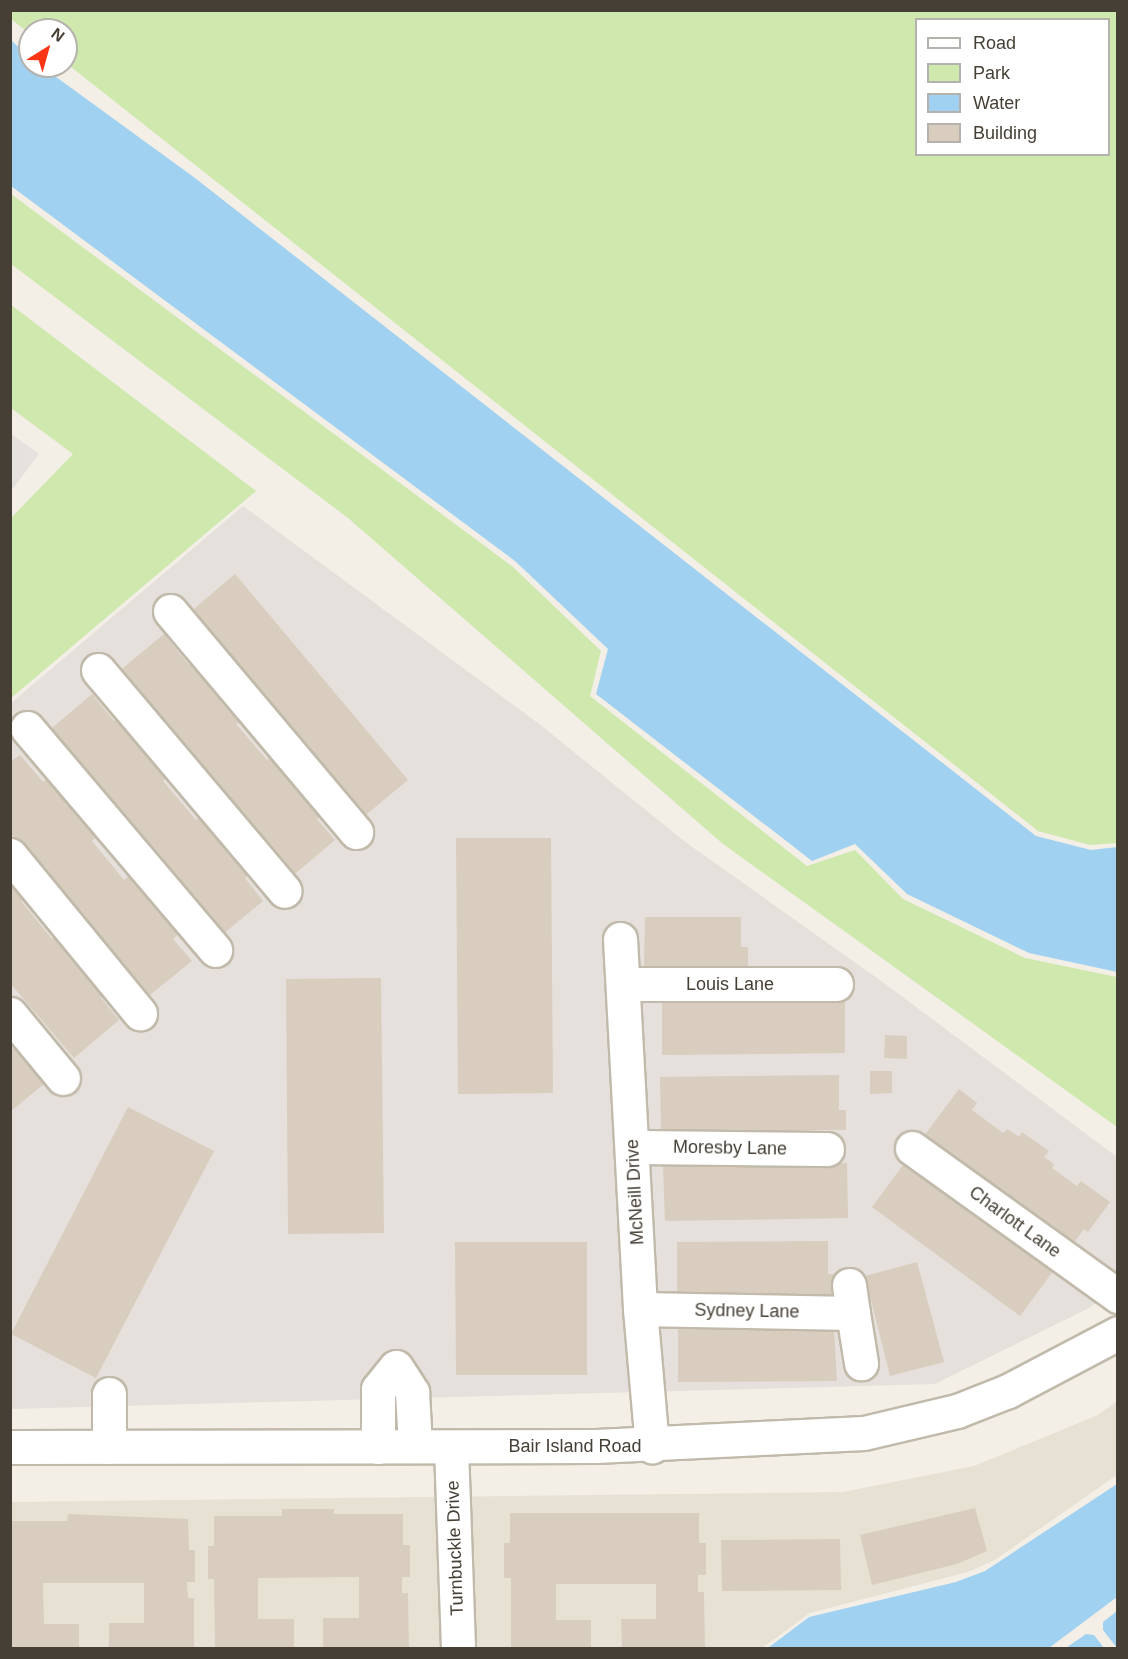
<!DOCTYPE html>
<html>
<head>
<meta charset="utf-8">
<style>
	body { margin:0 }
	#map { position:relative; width:1128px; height:1659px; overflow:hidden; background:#f3efe6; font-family:Arial,sans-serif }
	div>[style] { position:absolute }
	.residential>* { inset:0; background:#e7e1d4 }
	.industrial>* { inset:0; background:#e5e0db }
	.green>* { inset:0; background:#cee8ae }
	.parking>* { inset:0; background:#e4e1de }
	.water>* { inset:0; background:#a1d1f1 }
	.pier>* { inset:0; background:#f3efe6 }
	.building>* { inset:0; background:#d8cdbe }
	.roads { filter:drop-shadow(2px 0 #c1baab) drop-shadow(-2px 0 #c1baab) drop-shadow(0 2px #c1baab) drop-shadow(0 -2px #c1baab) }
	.minor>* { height:33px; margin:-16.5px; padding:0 16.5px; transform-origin:16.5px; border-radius:16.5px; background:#fff }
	span { translate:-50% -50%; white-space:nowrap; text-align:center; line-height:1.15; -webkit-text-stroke:4.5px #fff; paint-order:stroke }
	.street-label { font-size:18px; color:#463f35 }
	.frame { position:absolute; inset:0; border:12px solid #463f35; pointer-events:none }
	.legend { position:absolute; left:915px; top:18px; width:195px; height:138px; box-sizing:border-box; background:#fff; border:2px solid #b5b2ae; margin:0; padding:8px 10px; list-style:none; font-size:18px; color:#463f35 }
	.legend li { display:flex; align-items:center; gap:12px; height:30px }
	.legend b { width:30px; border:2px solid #b5b2ae }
	.north { position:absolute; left:18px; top:18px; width:60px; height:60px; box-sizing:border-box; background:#fff; border:2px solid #b5b2ae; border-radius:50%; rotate:37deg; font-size:16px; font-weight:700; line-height:24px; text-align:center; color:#463f35 }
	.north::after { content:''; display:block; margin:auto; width:21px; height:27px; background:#fc3514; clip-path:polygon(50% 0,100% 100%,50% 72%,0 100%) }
</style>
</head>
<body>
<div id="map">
	<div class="residential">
		<i style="clip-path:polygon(1117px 1401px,1117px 1475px,995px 1560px,968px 1572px,810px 1613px,762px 1648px,11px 1648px,10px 1502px,843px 1492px,974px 1466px,1098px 1415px)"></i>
	</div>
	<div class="industrial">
		<i style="clip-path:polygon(243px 506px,538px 723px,684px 841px,884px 983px,1117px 1157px,1117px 1287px,1089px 1308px,935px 1384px,11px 1409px,10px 704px)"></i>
	</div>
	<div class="green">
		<i style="clip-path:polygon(evenodd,10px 11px,1117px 11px,1117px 843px,1090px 845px,1038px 831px,66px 63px,66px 30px,30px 30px,30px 34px,11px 19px,10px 11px,916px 20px,1108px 20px,1108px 154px,916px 154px,916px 20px)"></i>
		<i style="clip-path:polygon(11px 194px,513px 567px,601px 651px,590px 696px,807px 866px,855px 850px,903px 899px,1025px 958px,1117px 977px,1117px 1127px,723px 844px,348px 518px,11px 264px)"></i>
		<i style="clip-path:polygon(10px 304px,256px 491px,11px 698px,11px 518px,73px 454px,11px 408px)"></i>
	</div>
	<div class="parking">
		<i style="clip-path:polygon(10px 433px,39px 454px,11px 491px,10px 491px)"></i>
	</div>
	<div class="water">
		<i style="clip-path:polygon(11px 40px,30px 58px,30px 66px,41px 66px,195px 178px,1036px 836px,1091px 850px,1117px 847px,1117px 972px,1029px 953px,907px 894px,855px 844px,812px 861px,596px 694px,608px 649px,515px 561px,11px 186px)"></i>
		<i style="clip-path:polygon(1117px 1484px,1117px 1648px,768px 1648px,809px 1617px,956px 1582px,985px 1571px)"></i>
	</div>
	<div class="pier">
		<i style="clip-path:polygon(1117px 1597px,1117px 1611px,1103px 1622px,1103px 1630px,1117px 1648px,1104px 1648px,1094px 1635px,1086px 1634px,1066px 1648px,1049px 1648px)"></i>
	</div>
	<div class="building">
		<i style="clip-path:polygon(235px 574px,408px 780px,361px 819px,188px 614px)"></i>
		<i style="clip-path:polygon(164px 634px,189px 665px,198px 657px,247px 715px,236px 724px,267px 760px,278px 751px,327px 811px,317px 819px,335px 840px,289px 879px,117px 673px)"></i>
		<i style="clip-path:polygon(92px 694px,114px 721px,124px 714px,173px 772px,163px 781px,196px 820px,206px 811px,255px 870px,245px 878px,263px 901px,217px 939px,46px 733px)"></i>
		<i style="clip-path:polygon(20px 755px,43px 782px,53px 773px,102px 832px,92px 841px,124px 880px,135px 871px,183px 930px,173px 939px,192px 961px,145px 999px,10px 837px,10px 762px)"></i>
		<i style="clip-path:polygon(456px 838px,551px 838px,553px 1093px,458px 1094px)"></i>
		<i style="clip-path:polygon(10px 867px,31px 892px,21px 901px,52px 939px,63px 931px,111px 989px,101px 998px,119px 1020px,74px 1058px,10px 983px)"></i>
		<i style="clip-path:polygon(645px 917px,741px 917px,741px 947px,748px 947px,748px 967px,644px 967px)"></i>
		<i style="clip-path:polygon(381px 978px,384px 1233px,288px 1234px,286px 979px)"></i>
		<i style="clip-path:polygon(845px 1000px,845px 1053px,662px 1055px,662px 1001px)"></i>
		<i style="clip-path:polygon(10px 1032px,50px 1079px,10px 1112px)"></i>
		<i style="clip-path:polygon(885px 1035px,907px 1036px,907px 1059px,884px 1058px)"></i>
		<i style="clip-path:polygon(870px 1071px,892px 1071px,892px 1093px,870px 1094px)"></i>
		<i style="clip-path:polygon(839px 1075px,839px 1110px,846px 1110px,846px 1130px,661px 1131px,660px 1077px)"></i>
		<i style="clip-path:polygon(959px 1089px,977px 1103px,972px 1110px,1003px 1133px,1007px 1129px,1019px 1137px,1022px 1132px,1049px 1151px,1044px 1157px,1054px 1164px,1052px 1168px,1077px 1186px,1081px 1181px,1110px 1202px,1088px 1232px,1084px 1229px,1073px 1244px,924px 1136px)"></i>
		<i style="clip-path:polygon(128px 1107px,214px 1151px,96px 1378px,11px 1334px)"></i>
		<i style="clip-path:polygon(906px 1161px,1054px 1270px,1020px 1316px,872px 1207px)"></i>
		<i style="clip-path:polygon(847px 1163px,848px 1218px,665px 1221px,663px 1165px)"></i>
		<i style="clip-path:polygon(828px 1241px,828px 1274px,834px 1274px,834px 1294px,677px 1295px,677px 1242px)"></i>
		<i style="clip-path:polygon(455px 1242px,587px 1242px,587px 1375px,456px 1375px)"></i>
		<i style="clip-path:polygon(917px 1262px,944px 1362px,890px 1376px,865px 1276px)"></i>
		<i style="clip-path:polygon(678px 1328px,834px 1328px,837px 1381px,678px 1382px)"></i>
		<i style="clip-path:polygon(975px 1508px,987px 1551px,957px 1564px,872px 1585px,860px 1535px)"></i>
		<i style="clip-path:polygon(282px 1509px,334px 1509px,334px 1514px,403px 1514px,403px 1545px,410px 1545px,410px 1577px,402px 1577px,402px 1593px,408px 1593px,409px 1648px,323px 1648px,323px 1618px,359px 1618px,359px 1577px,258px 1578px,258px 1619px,294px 1619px,294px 1648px,215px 1648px,214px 1579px,208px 1579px,208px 1546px,214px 1546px,214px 1516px,282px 1516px)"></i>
		<i style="clip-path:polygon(510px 1513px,699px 1513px,699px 1543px,706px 1543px,706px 1575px,698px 1575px,698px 1592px,704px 1592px,705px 1648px,622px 1648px,621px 1619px,656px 1619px,656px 1584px,556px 1584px,556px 1620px,591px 1620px,591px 1648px,511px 1648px,511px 1578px,504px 1578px,504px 1543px,510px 1543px)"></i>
		<i style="clip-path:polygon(68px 1514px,188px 1519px,189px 1550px,195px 1550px,195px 1582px,187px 1582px,188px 1598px,194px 1598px,194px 1648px,109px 1648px,109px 1623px,144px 1623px,144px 1583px,43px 1583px,44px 1624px,79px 1624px,79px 1648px,10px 1648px,10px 1521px,67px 1521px)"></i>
		<i style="clip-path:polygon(840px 1539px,841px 1590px,722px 1591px,721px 1540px)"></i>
	</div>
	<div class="roads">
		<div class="minor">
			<i style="left:170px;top:611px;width:289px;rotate:49.9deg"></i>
			<i style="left:98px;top:670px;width:289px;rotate:49.8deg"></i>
			<i style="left:27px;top:728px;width:291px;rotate:49.7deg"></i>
			<i style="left:10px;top:855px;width:205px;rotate:50.6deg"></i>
			<i style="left:620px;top:939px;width:371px;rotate:86.9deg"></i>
			<i style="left:640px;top:1309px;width:138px;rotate:85deg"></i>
			<i style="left:624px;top:984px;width:212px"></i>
			<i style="left:10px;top:1014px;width:83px;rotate:50.4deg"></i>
			<i style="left:633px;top:1147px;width:194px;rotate:0.6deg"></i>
			<i style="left:912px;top:1148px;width:254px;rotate:35.7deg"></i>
			<i style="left:849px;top:1285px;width:28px;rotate:82deg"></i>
			<i style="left:640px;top:1309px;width:213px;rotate:1.1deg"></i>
			<i style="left:853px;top:1313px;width:51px;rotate:80.9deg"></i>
			<i style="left:109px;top:1394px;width:53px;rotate:90deg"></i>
			<i style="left:10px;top:1447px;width:586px;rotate:-0.1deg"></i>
			<i style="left:596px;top:1446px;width:268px;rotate:-2.8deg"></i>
			<i style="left:864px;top:1433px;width:96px;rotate:-13.3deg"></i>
			<i style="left:957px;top:1411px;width:55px;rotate:-21.4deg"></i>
			<i style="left:1008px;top:1391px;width:124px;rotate:-27.8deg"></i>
			<i style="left:378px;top:1447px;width:58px;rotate:-90deg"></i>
			<i style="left:378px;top:1389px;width:28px;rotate:-51deg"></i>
			<i style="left:396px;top:1367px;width:30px;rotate:57deg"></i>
			<i style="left:412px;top:1392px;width:54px;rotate:86.8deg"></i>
			<i style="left:451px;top:1447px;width:201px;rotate:88deg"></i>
		</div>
	</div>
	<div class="street-label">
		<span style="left:730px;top:984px">Louis Lane</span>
		<span style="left:730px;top:1148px;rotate:1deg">Moresby Lane</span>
		<span style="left:635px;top:1192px;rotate:-93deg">McNeill Drive</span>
		<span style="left:1015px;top:1222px;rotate:36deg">Charlott Lane</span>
		<span style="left:747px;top:1311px;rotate:1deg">Sydney Lane</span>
		<span style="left:575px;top:1446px">Bair Island Road</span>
		<span style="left:455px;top:1548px;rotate:-92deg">Turnbuckle Drive</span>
	</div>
	<div class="frame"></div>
	<ul class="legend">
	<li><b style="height:8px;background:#fff"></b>Road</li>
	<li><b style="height:16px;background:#cee8ae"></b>Park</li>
	<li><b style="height:16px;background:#a1d1f1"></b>Water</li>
	<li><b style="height:16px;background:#d8cdbe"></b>Building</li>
	</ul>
	<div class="north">N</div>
</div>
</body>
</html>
